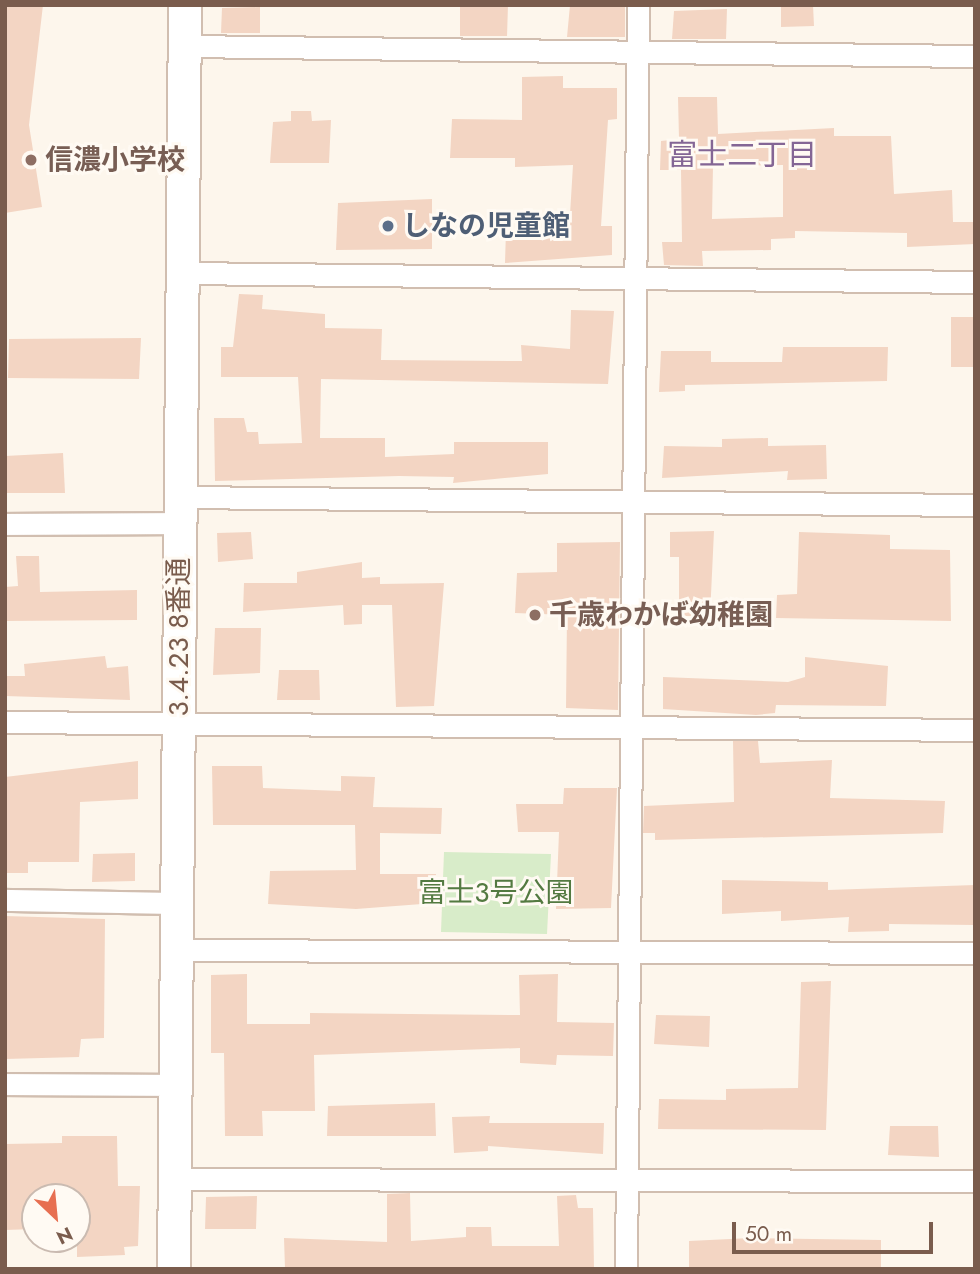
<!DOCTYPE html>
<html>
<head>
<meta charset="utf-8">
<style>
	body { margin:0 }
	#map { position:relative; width:980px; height:1274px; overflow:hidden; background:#fdf6ec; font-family:Jost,"Noto Sans JP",sans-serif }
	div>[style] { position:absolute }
	.green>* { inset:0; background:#d8ecc9 }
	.building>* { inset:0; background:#f3d5c3 }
	.roads { filter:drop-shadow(2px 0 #d1beb0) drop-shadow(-2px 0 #d1beb0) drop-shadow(0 2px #d1beb0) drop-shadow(0 -2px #d1beb0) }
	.street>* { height:21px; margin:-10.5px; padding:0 10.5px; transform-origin:10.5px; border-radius:10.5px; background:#fff }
	.secondary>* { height:32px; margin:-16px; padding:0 16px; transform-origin:16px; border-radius:16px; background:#fff }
	.dots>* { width:19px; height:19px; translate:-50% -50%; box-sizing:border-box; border:4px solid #fffaf3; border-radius:50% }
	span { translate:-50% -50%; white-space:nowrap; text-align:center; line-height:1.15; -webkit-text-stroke:6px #fffaf3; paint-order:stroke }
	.education-label { font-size:28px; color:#785e54; font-weight:700 }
	.left { translate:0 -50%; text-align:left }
	.service-label { font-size:28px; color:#4e5e75; font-weight:700 }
	.street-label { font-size:28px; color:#7a5c4d }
	.park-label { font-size:28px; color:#537a41 }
	.neighbourhood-label { font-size:30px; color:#846695 }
	.frame { position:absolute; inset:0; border:7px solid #7a5c4d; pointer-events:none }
	.north { position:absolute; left:21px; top:1183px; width:70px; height:70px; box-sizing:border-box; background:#fffaf3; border:2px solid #cabbb1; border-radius:50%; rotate:154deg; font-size:19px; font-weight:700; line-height:28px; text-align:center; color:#7a5c4d }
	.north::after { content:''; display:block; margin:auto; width:24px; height:32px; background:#e76f51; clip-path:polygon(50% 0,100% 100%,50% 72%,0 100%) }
	.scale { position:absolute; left:732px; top:1222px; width:201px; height:32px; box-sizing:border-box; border:4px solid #7a5c4d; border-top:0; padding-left:9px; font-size:21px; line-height:24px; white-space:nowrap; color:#7a5c4d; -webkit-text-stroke:5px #fffaf3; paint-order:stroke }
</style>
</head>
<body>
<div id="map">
	<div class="green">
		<i style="clip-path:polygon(444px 852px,551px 854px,547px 934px,441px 932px)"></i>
	</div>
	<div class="building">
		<i style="clip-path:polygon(5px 5px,43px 5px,29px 125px,42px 207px,5px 213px)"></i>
		<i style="clip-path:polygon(460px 5px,508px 5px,507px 36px,460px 36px)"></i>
		<i style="clip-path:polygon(570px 5px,625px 5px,625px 37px,567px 37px)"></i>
		<i style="clip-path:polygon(781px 5px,813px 5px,814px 26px,781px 27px)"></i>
		<i style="clip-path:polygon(260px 7px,260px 33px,221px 33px,222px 8px)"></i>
		<i style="clip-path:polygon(727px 9px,726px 39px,672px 39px,674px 11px)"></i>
		<i style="clip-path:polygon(563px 76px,563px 88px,617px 88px,617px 119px,608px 120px,601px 226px,612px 226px,612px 255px,505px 263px,506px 230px,569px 231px,573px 165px,515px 167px,515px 158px,450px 158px,452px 119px,522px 120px,522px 77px)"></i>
		<i style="clip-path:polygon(evenodd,678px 97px,717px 97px,718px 134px,834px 128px,834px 136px,891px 136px,894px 194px,952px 190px,953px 222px,975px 222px,975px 244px,907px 247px,907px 233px,795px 231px,795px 238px,771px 239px,771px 250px,702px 251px,703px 266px,664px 265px,662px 242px,682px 242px,681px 170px,660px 170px,661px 141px,679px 139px,678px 97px,783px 165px,783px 217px,712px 219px,713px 166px,783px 165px)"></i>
		<i style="clip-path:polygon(291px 111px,311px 111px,312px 121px,331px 120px,329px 163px,270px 163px,273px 122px,291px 121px)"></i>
		<i style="clip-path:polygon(432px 199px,432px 249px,336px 250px,338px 203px)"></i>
		<i style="clip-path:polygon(239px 294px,263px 295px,262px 309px,325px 314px,325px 328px,382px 329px,381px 360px,522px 361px,521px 345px,570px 349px,571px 310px,614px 311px,608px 384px,321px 379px,320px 438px,385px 438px,385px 457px,454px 454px,454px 442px,548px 442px,548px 474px,453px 483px,454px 477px,399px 476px,215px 481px,214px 418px,244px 418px,247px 432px,258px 432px,259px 444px,302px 443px,298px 377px,221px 377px,221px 347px,233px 347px)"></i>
		<i style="clip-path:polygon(951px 317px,975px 317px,975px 367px,951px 367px)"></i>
		<i style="clip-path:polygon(141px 338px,139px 379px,8px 378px,9px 339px)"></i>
		<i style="clip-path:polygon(783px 347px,888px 347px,887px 381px,685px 385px,685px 391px,659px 392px,661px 351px,711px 351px,711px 362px,782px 362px)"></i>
		<i style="clip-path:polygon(768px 438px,768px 446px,826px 445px,827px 479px,787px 480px,788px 471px,662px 478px,664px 446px,722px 447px,722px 439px)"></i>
		<i style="clip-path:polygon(63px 453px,65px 493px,5px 493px,5px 456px)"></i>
		<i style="clip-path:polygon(714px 531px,710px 616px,679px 616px,679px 557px,670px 557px,670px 532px)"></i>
		<i style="clip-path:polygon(251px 532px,253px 559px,218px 562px,217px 533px)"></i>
		<i style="clip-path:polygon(799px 532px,890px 535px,890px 549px,950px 550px,951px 621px,776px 618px,777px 595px,797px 594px)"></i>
		<i style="clip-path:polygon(620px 542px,618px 710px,566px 708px,567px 615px,515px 613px,517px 573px,557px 572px,557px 543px)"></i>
		<i style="clip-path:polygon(16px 556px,39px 556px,40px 592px,137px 590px,137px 620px,5px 621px,5px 587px,18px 586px)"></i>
		<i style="clip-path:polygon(362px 562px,362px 578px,380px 577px,380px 584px,444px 583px,434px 706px,396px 707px,392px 605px,362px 605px,362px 624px,344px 625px,343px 605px,243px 612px,244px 583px,297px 583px,297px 572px)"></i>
		<i style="clip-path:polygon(215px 628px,261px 628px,260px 673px,213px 675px)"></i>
		<i style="clip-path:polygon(105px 656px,107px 668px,128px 666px,130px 700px,5px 696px,5px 676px,25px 676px,24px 664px)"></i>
		<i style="clip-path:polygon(805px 657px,888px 666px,886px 706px,776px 705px,775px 713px,756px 715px,663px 709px,663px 677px,788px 682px,805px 677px)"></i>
		<i style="clip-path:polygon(279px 670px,319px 670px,320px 700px,277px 700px)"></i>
		<i style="clip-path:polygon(733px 741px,758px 741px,760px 763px,832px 760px,830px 798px,945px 801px,943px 833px,655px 840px,655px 833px,643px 833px,644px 806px,734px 802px)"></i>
		<i style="clip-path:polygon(138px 761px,138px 799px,80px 802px,79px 862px,28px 862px,28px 873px,5px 873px,5px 777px)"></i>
		<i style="clip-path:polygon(212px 766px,262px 766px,263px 788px,341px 791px,341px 776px,375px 777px,373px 807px,442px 808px,441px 834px,380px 833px,380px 874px,436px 874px,435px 903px,356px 909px,268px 904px,270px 871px,356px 870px,355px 825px,213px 825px)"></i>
		<i style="clip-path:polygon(564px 788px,617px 788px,611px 908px,556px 909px,559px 832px,518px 832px,516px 804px,563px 804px)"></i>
		<i style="clip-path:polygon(135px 853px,135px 881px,92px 882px,93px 854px)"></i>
		<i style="clip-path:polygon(722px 880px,828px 882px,828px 890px,975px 885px,975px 925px,889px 924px,889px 931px,848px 932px,849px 917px,781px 921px,781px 911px,722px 914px)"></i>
		<i style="clip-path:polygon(5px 916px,105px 919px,104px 1038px,81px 1039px,79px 1057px,5px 1059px)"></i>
		<i style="clip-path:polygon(247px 974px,247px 1024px,310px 1024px,310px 1013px,520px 1015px,519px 975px,558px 974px,557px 1022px,614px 1023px,613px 1056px,557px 1055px,556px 1065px,520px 1063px,520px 1048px,314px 1055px,315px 1111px,262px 1111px,263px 1136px,225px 1136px,224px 1053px,211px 1053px,211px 975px)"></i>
		<i style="clip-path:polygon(831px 981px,826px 1130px,658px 1129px,659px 1099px,726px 1100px,726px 1089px,798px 1088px,801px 982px)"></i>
		<i style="clip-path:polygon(656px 1015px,710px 1016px,709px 1047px,654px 1044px)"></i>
		<i style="clip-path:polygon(435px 1103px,436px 1136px,327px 1136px,328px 1106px)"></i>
		<i style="clip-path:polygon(490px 1116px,489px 1123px,604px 1123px,603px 1154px,488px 1146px,488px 1151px,454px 1153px,452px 1117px)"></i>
		<i style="clip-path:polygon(890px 1126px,938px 1126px,939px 1157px,888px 1155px)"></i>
		<i style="clip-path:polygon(62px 1136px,117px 1136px,118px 1186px,140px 1186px,138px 1246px,124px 1247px,125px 1255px,77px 1257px,77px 1197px,35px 1197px,35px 1229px,5px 1230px,5px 1144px,62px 1143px)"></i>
		<i style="clip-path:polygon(410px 1193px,411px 1241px,466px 1237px,466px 1227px,491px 1227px,492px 1246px,559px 1246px,557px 1196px,576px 1195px,578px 1208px,593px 1208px,594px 1269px,285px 1269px,284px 1238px,387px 1242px,387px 1194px)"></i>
		<i style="clip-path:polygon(257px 1196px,256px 1229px,205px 1229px,206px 1197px)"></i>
		<i style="clip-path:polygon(751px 1238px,881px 1240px,881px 1269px,689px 1269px,689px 1241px)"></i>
	</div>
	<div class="roads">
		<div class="street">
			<i style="left:185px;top:46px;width:790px;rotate:0.73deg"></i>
			<i style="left:182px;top:273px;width:793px;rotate:0.65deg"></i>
			<i style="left:180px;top:497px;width:795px;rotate:0.58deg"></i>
			<i style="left:5px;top:524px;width:175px;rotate:-0.3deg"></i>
			<i style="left:5px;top:722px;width:970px;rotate:0.47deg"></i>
			<i style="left:5px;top:900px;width:171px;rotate:1deg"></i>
			<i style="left:176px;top:950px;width:799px;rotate:0.22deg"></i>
			<i style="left:5px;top:1084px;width:170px;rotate:0.3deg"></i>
			<i style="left:173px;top:1179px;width:802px;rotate:0.14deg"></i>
			<i style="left:626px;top:1269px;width:1264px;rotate:-89.46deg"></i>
		</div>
		<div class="secondary">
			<i style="left:174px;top:1269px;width:1264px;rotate:-89.5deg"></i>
		</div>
	</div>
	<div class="dots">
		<i style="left:31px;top:160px;background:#8d6e63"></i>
		<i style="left:388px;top:226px;background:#5c6f8a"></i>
		<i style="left:535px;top:615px;background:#8d6e63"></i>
	</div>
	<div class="education-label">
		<span class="left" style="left:45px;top:160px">信濃小学校</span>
		<span class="left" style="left:549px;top:615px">千歳わかば幼稚園</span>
	</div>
	<div class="service-label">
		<span class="left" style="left:402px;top:226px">しなの児童館</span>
	</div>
	<div class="street-label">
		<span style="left:179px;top:637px;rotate:-90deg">3.4.23 8番通</span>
	</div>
	<div class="park-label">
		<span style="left:496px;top:893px">富士3号公園</span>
	</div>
	<div class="neighbourhood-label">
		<span style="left:742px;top:155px">富士二丁目</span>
	</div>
	<div class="frame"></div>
	<div class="north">N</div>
	<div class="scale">50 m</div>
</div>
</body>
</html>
